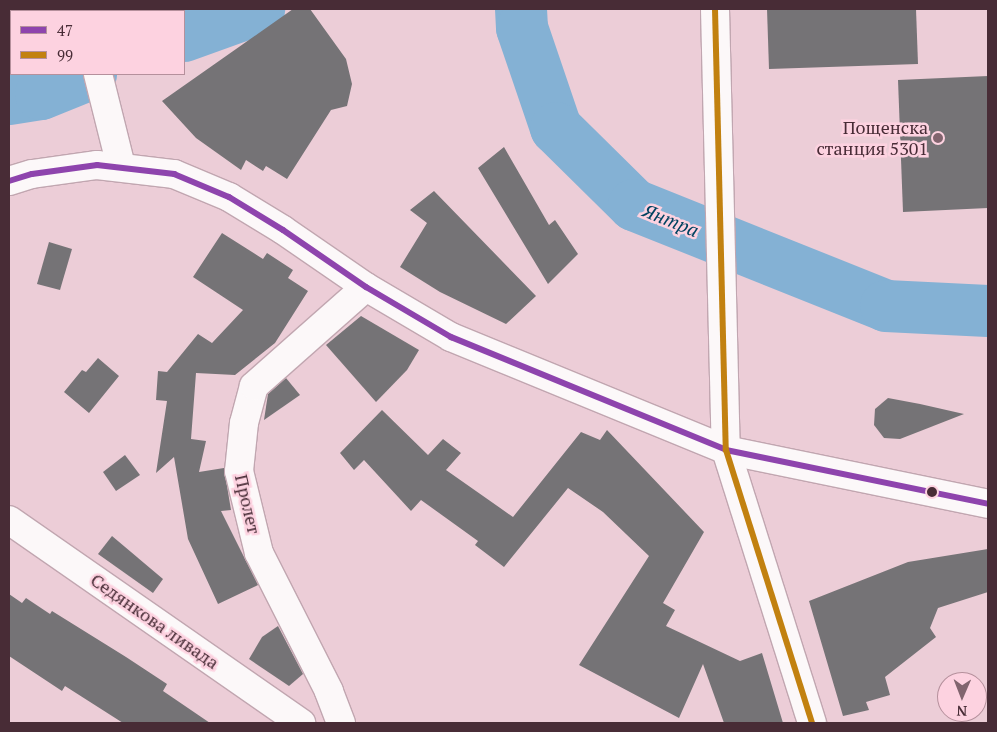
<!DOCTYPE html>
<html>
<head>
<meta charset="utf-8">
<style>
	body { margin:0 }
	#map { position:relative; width:997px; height:732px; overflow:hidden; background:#eccdd7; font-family:"PT Serif",serif }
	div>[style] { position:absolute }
	.river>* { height:52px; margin:-26px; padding:0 26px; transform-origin:26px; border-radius:26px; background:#84b1d4 }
	.building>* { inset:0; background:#757376 }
	.roads { filter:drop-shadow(1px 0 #c1a6b0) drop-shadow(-1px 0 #c1a6b0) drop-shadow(0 1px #c1a6b0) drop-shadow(0 -1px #c1a6b0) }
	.street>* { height:28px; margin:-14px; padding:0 14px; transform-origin:14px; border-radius:14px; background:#fcf8f9 }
	.secondary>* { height:28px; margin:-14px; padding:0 14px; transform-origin:14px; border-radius:14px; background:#fcf8f9 }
	.bus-1>* { height:6px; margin:-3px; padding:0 3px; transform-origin:3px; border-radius:3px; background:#8e44ad }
	.bus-2>* { height:6px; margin:-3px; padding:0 3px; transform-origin:3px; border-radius:3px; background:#c28110 }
	.dots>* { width:14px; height:14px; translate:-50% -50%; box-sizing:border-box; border:2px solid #fdd2e0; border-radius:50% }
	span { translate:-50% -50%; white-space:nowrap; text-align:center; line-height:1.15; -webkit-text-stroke:5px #fdd2e0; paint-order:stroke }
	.poi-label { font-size:18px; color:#482c36 }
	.right { translate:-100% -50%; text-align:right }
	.street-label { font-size:18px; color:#482c36 }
	.water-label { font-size:19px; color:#004260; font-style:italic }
	.frame { position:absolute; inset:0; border:10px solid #482c36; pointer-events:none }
	.legend { position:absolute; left:10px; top:10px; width:175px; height:65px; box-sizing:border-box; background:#fdd2e0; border:1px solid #b5909c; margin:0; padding:6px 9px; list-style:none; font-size:15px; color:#482c36 }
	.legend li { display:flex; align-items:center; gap:10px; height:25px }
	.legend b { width:25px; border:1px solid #b5909c }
	.north { position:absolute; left:937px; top:672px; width:50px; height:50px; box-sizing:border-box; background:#fdd2e0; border:1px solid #b5909c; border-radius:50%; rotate:181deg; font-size:14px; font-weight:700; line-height:20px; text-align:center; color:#482c36 }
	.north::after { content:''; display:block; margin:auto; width:18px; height:22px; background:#81646e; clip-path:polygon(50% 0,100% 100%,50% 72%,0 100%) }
</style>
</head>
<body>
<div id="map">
	<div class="river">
		<i style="left:521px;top:9px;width:19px;rotate:87deg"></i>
		<i style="left:522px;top:28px;width:106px;rotate:71.2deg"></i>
		<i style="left:556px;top:128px;width:110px;rotate:44.6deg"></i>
		<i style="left:634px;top:205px;width:271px;rotate:21.8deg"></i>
		<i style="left:886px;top:306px;width:102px;rotate:2.8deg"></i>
		<i style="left:184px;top:36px;width:80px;rotate:-19.8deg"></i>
		<i style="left:9px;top:99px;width:32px;rotate:-9deg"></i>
		<i style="left:41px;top:94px;width:54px;rotate:-21.8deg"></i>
	</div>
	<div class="building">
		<i style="clip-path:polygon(293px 9px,310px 9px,346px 59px,352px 84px,347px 106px,331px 110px,287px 179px,266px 166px,263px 171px,246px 160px,241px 170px,196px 138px,162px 101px)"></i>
		<i style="clip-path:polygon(767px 9px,916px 9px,918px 64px,769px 69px)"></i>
		<i style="clip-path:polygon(988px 76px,988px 208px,903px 212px,898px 80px)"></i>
		<i style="clip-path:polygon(504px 147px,549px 225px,555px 220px,578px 254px,548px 284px,478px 168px)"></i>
		<i style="clip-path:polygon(434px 191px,536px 296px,506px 324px,440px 292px,400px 267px,427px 223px,410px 210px)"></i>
		<i style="clip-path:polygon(222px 233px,263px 259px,267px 253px,293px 270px,288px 278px,308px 291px,275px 343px,235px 375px,196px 373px,191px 439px,206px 441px,199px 472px,224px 468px,231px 510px,221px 511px,258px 585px,218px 604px,188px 539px,174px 457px,156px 473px,167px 401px,156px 400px,158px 371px,167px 372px,198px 334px,212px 343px,243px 310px,193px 277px)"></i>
		<i style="clip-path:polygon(49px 242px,72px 249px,60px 290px,37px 284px)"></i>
		<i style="clip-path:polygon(361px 316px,419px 350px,407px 370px,376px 402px,326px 345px)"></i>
		<i style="clip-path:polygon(98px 358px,119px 376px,89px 413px,64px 392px,82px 370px,86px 372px)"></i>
		<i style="clip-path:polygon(286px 378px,300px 395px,264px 420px,268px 394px)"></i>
		<i style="clip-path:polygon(888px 398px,920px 404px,964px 414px,900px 439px,884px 438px,874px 425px,875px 409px)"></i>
		<i style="clip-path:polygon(382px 410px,428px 455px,443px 439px,461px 453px,446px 470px,513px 517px,581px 432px,600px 440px,607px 430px,704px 532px,663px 603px,675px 610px,666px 626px,740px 661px,762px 653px,783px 723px,724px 723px,703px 664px,679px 718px,579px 665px,649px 556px,603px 512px,568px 488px,504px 567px,475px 545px,478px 541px,421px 500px,411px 511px,364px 460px,354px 470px,340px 453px)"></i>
		<i style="clip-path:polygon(125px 455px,140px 475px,116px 491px,103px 472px)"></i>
		<i style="clip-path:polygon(112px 536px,163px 579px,153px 593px,98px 554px)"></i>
		<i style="clip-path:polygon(988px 549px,988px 592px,938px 608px,930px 628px,936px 637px,885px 677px,890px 695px,866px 702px,869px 710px,843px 716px,809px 601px,908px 562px)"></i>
		<i style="clip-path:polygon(9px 594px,22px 603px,26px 598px,50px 614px,52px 611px,126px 657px,167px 684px,163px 691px,210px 723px,123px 723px,65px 686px,62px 691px,9px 656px)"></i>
		<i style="clip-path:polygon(278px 626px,303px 674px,289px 686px,249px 659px,262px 637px)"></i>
	</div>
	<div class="roads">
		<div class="street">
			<i style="left:83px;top:9px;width:2px;rotate:90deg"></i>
			<i style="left:98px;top:74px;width:95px;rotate:76deg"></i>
			<i style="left:726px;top:450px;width:286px;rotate:72.5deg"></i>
			<i style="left:9px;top:520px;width:356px;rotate:34.8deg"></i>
			<i style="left:341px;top:723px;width:34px;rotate:-111deg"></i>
			<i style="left:329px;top:691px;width:155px;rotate:-116.9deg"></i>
			<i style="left:259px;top:553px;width:84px;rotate:-103.7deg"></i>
			<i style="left:239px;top:471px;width:48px;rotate:-84.1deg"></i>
			<i style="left:244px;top:423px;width:38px;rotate:-75deg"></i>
			<i style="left:254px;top:386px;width:149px;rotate:-41.5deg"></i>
		</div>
		<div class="secondary">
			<i style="left:715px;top:9px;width:441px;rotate:88.6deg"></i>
			<i style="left:9px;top:181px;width:24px;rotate:-17deg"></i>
			<i style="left:32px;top:174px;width:66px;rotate:-7.9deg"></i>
			<i style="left:97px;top:165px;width:78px;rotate:6.7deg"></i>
			<i style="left:174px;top:174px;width:60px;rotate:22.7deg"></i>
			<i style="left:229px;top:197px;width:63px;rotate:31.4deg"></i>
			<i style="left:283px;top:230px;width:101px;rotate:34.5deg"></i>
			<i style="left:366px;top:287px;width:99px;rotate:30.5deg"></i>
			<i style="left:451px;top:337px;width:297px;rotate:22.3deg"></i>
			<i style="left:726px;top:450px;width:268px;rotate:11.6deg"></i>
		</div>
	</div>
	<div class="bus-1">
		<i style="left:9px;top:181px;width:24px;rotate:-17deg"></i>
		<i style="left:32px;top:174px;width:66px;rotate:-7.9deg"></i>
		<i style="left:97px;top:165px;width:78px;rotate:6.7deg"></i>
		<i style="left:174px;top:174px;width:60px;rotate:22.7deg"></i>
		<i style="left:229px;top:197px;width:63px;rotate:31.4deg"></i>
		<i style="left:283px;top:230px;width:101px;rotate:34.5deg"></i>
		<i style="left:366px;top:287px;width:99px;rotate:30.5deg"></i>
		<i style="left:451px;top:337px;width:297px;rotate:22.3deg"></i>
		<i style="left:726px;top:450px;width:268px;rotate:11.6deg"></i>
	</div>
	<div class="bus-2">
		<i style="left:715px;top:9px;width:441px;rotate:88.6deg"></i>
		<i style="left:726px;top:450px;width:286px;rotate:72.5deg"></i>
	</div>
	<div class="dots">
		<i style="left:938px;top:138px;background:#81646e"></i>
		<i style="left:932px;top:492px;background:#482c36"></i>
	</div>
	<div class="poi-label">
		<span class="right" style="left:928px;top:138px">Пощенска<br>станция 5301</span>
	</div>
	<div class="street-label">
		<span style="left:248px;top:504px;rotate:77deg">Пролет</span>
		<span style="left:155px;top:621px;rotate:35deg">Седянкова ливада</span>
	</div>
	<div class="water-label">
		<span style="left:671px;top:220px;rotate:22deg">Янтра</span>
	</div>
	<div class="frame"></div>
	<ul class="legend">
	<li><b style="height:6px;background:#8e44ad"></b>47</li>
	<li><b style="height:6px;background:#c28110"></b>99</li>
	</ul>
	<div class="north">N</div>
</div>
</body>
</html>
